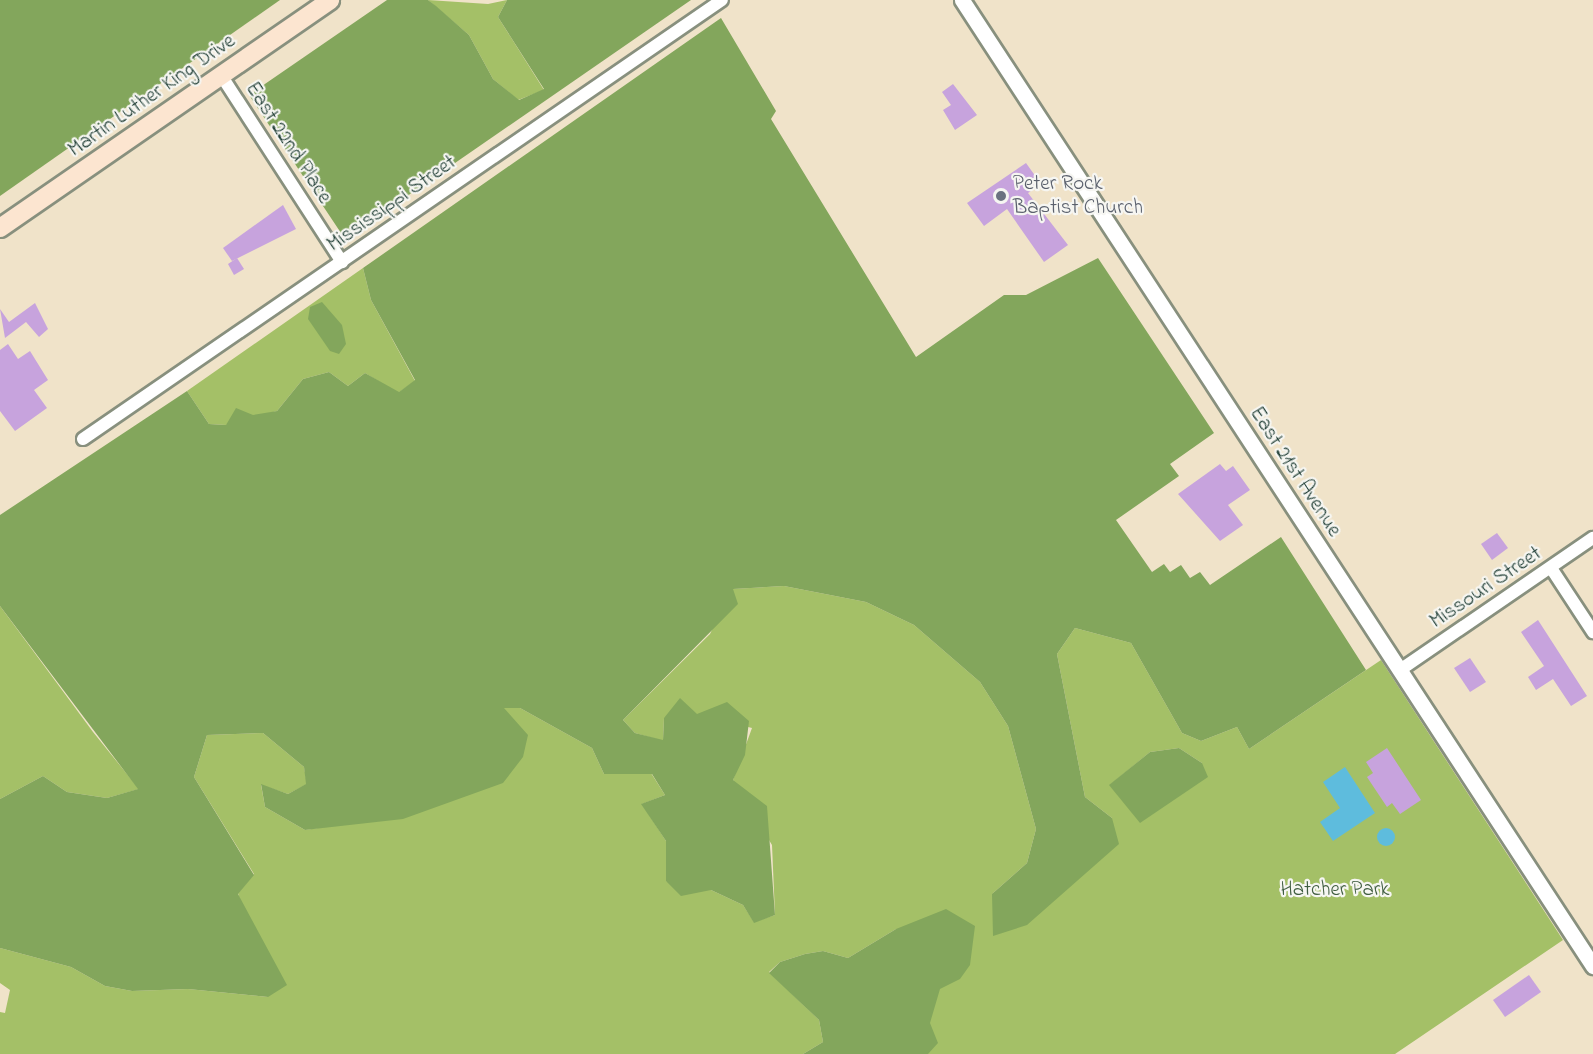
<!DOCTYPE html>
<html>
<head>
<meta charset="utf-8">
<style>
	body { margin:0 }
	#map { position:relative; width:1593px; height:1054px; overflow:hidden; background:#f0e3c9; font-family:"Indie Flower",sans-serif }
	div>[style] { position:absolute }
	.green>* { inset:0; background:#a4c067 }
	.forest>* { inset:0; background:#83a65c }
	.water>* { inset:0; background:#5ebcdd }
	.round { border-radius:50% }
	.building>* { inset:0; background:#c7a3dd }
	.roads { filter:drop-shadow(2px 0 #88907e) drop-shadow(-2px 0 #88907e) drop-shadow(0 2px #88907e) drop-shadow(0 -2px #88907e) }
	.minor>* { height:12px; margin:-6px; padding:0 6px; transform-origin:6px; border-radius:6px; background:#fff }
	.tertiary>* { height:15px; margin:-7.5px; padding:0 7.5px; transform-origin:7.5px; border-radius:7.5px; background:#fff }
	.secondary>* { height:18px; margin:-9px; padding:0 9px; transform-origin:9px; border-radius:9px; background:#fce5d0 }
	.dots>* { width:16px; height:16px; translate:-50% -50%; box-sizing:border-box; border:3px solid #f6f6f2; border-radius:50% }
	span { translate:-50% -50%; white-space:nowrap; text-align:center; line-height:1.15; -webkit-text-stroke:4.5px #f6f6f2; paint-order:stroke }
	.street-label { font-size:21px; color:#1f3d34 }
	.worship-label { font-size:21px; color:#5b616d }
	.left { translate:0 -50%; text-align:left }
	.park-label { font-size:21px; color:#405e41 }
</style>
</head>
<body>
<div id="map">
	<div class="green">
		<i style="clip-path:polygon(428px 0,488px 4px,507px 0,498px 17px,544px 90px,518px 100px,493px 79px,469px 35px)"></i>
		<i style="clip-path:polygon(363px 268px,371px 300px,415px 381px,398px 393px,365px 373px,348px 386px,329px 372px,303px 379px,277px 411px,226px 425px,209px 424px,187px 391px)"></i>
		<i style="clip-path:polygon(evenodd,784px 586px,866px 602px,914px 625px,980px 682px,1008px 726px,1036px 829px,1027px 863px,992px 894px,1112px 818px,1085px 797px,1057px 654px,1075px 628px,1131px 643px,1182px 733px,1201px 741px,1237px 727px,1249px 749px,1381px 660px,1563px 940px,1395px 1054px,862px 1054px,896px 929px,848px 958px,823px 951px,805px 954px,780px 962px,769px 972px,819px 1020px,823px 1042px,803px 1054px,0 1054px,0 1012px,5px 1013px,10px 990px,0 983px,0 948px,71px 967px,105px 986px,132px 991px,188px 989px,268px 997px,238px 893px,254px 874px,194px 777px,207px 735px,263px 733px,304px 767px,307px 784px,288px 794px,261px 785px,265px 807px,305px 830px,344px 824px,503px 708px,520px 708px,592px 748px,604px 774px,651px 773px,665px 795px,642px 804px,666px 841px,666px 881px,711px 890px,743px 905px,754px 922px,775px 915px,772px 845px,733px 780px,752px 728px,697px 714px,664px 718px,663px 741px,635px 733px,623px 720px,710px 634px,732px 589px,784px 586px,1179px 748px,1202px 763px,1110px 785px,1150px 752px,1179px 748px)"></i>
		<i style="clip-path:polygon(0 606px,93px 732px,139px 789px,107px 798px,67px 792px,43px 776px,0 799px)"></i>
	</div>
	<div class="forest">
		<i style="clip-path:polygon(0 0,280px 0,0 196px)"></i>
		<i style="clip-path:polygon(387px 0,428px 0,436px 6px,469px 35px,493px 79px,519px 100px,544px 89px,498px 17px,507px 0,691px 0,345px 239px,249px 95px)"></i>
		<i style="clip-path:polygon(721px 18px,776px 111px,771px 119px,916px 357px,1004px 295px,1026px 295px,1098px 258px,1214px 433px,1170px 464px,1179px 476px,1116px 520px,1152px 572px,1164px 564px,1170px 572px,1181px 565px,1190px 578px,1200px 572px,1210px 585px,1281px 537px,1366px 670px,1249px 749px,1237px 727px,1201px 741px,1182px 733px,1131px 643px,1075px 628px,1057px 654px,1085px 797px,1112px 818px,1119px 844px,1027px 925px,993px 936px,992px 894px,1027px 863px,1036px 829px,1008px 726px,980px 682px,914px 625px,866px 602px,784px 586px,733px 589px,738px 604px,623px 720px,635px 733px,663px 740px,664px 718px,680px 698px,697px 714px,727px 702px,749px 721px,745px 755px,733px 780px,767px 806px,775px 915px,754px 923px,743px 905px,711px 890px,681px 896px,666px 881px,666px 841px,641px 804px,665px 795px,652px 774px,604px 774px,592px 748px,520px 708px,504px 708px,528px 735px,523px 757px,503px 783px,403px 819px,305px 830px,265px 807px,261px 784px,288px 794px,306px 784px,304px 767px,263px 733px,207px 735px,194px 777px,254px 875px,238px 894px,287px 985px,268px 997px,188px 989px,132px 991px,105px 986px,71px 967px,0 948px,0 799px,43px 776px,67px 792px,107px 798px,138px 789px,0 606px,0 515px,187px 391px,209px 424px,226px 425px,236px 408px,253px 415px,277px 411px,303px 379px,329px 372px,348px 386px,365px 373px,399px 392px,415px 380px,371px 300px,363px 268px)"></i>
		<i style="clip-path:polygon(322px 302px,342px 325px,346px 344px,339px 354px,330px 351px,308px 319px,310px 307px)"></i>
		<i style="clip-path:polygon(1179px 748px,1202px 763px,1208px 777px,1140px 823px,1109px 785px,1150px 752px)"></i>
		<i style="clip-path:polygon(946px 909px,975px 926px,970px 965px,960px 979px,940px 989px,930px 1023px,938px 1043px,928px 1054px,803px 1054px,823px 1042px,819px 1020px,769px 973px,780px 962px,805px 954px,823px 951px,848px 958px,896px 929px)"></i>
	</div>
	<div class="water">
		<i style="clip-path:polygon(1345px 767px,1375px 813px,1333px 841px,1320px 822px,1340px 808px,1323px 782px)"></i>
		<i class="round" style="left:1377px;top:828px;width:18px;height:18px"></i>
	</div>
	<div class="building">
		<i style="clip-path:polygon(953px 84px,977px 115px,955px 130px,943px 110px,951px 105px,942px 92px)"></i>
		<i style="clip-path:polygon(1026px 163px,1041px 184px,1028px 193px,1068px 245px,1044px 262px,1007px 209px,984px 226px,967px 203px)"></i>
		<i style="clip-path:polygon(283px 205px,296px 229px,232px 261px,223px 248px)"></i>
		<i style="clip-path:polygon(237px 258px,244px 269px,234px 275px,228px 264px)"></i>
		<i style="clip-path:polygon(35px 303px,48px 329px,39px 337px,26px 322px,5px 338px,0 309px,9px 322px)"></i>
		<i style="clip-path:polygon(8px 344px,18px 359px,30px 351px,48px 380px,34px 390px,47px 408px,15px 431px,0 411px,0 350px)"></i>
		<i style="clip-path:polygon(1220px 464px,1226px 471px,1233px 466px,1250px 490px,1228px 505px,1243px 525px,1220px 541px,1178px 494px)"></i>
		<i style="clip-path:polygon(1497px 533px,1508px 548px,1492px 560px,1481px 544px)"></i>
		<i style="clip-path:polygon(1538px 620px,1587px 696px,1571px 706px,1553px 679px,1536px 690px,1528px 677px,1544px 666px,1521px 632px)"></i>
		<i style="clip-path:polygon(1470px 658px,1486px 682px,1470px 692px,1454px 668px)"></i>
		<i style="clip-path:polygon(1387px 748px,1421px 800px,1400px 814px,1392px 803px,1387px 807px,1367px 777px,1373px 773px,1366px 762px)"></i>
		<i style="clip-path:polygon(1529px 975px,1541px 992px,1505px 1017px,1493px 1000px)"></i>
	</div>
	<div class="roads">
		<div class="minor">
			<i style="left:221px;top:75px;width:223px;rotate:57.1deg"></i>
			<i style="left:83px;top:439px;width:775px;rotate:-34.49deg"></i>
			<i style="left:1551px;top:568px;width:77px;rotate:56.7deg"></i>
			<i style="left:1400px;top:670px;width:234px;rotate:-34.4deg"></i>
		</div>
		<div class="tertiary">
			<i style="left:962px;top:0;width:1154px;rotate:56.85deg"></i>
		</div>
		<div class="secondary">
			<i style="left:0;top:228px;width:401px;rotate:-34.6deg"></i>
		</div>
	</div>
	<div class="dots">
		<i style="left:1001px;top:196px;background:#6b7280"></i>
	</div>
	<div class="street-label">
		<span style="left:152px;top:96px;rotate:-35deg">Martin Luther King Drive</span>
		<span style="left:288px;top:143px;rotate:57deg">East 22nd Place</span>
		<span style="left:392px;top:204px;rotate:-35deg">Mississippi Street</span>
		<span style="left:1295px;top:472px;rotate:57deg">East 21st Avenue</span>
		<span style="left:1486px;top:588px;rotate:-34deg">Missouri Street</span>
	</div>
	<div class="worship-label">
		<span class="left" style="left:1013px;top:196px">Peter Rock<br>Baptist Church</span>
	</div>
	<div class="park-label">
		<span style="left:1335px;top:890px">Hatcher Park</span>
	</div>
</div>
</body>
</html>
